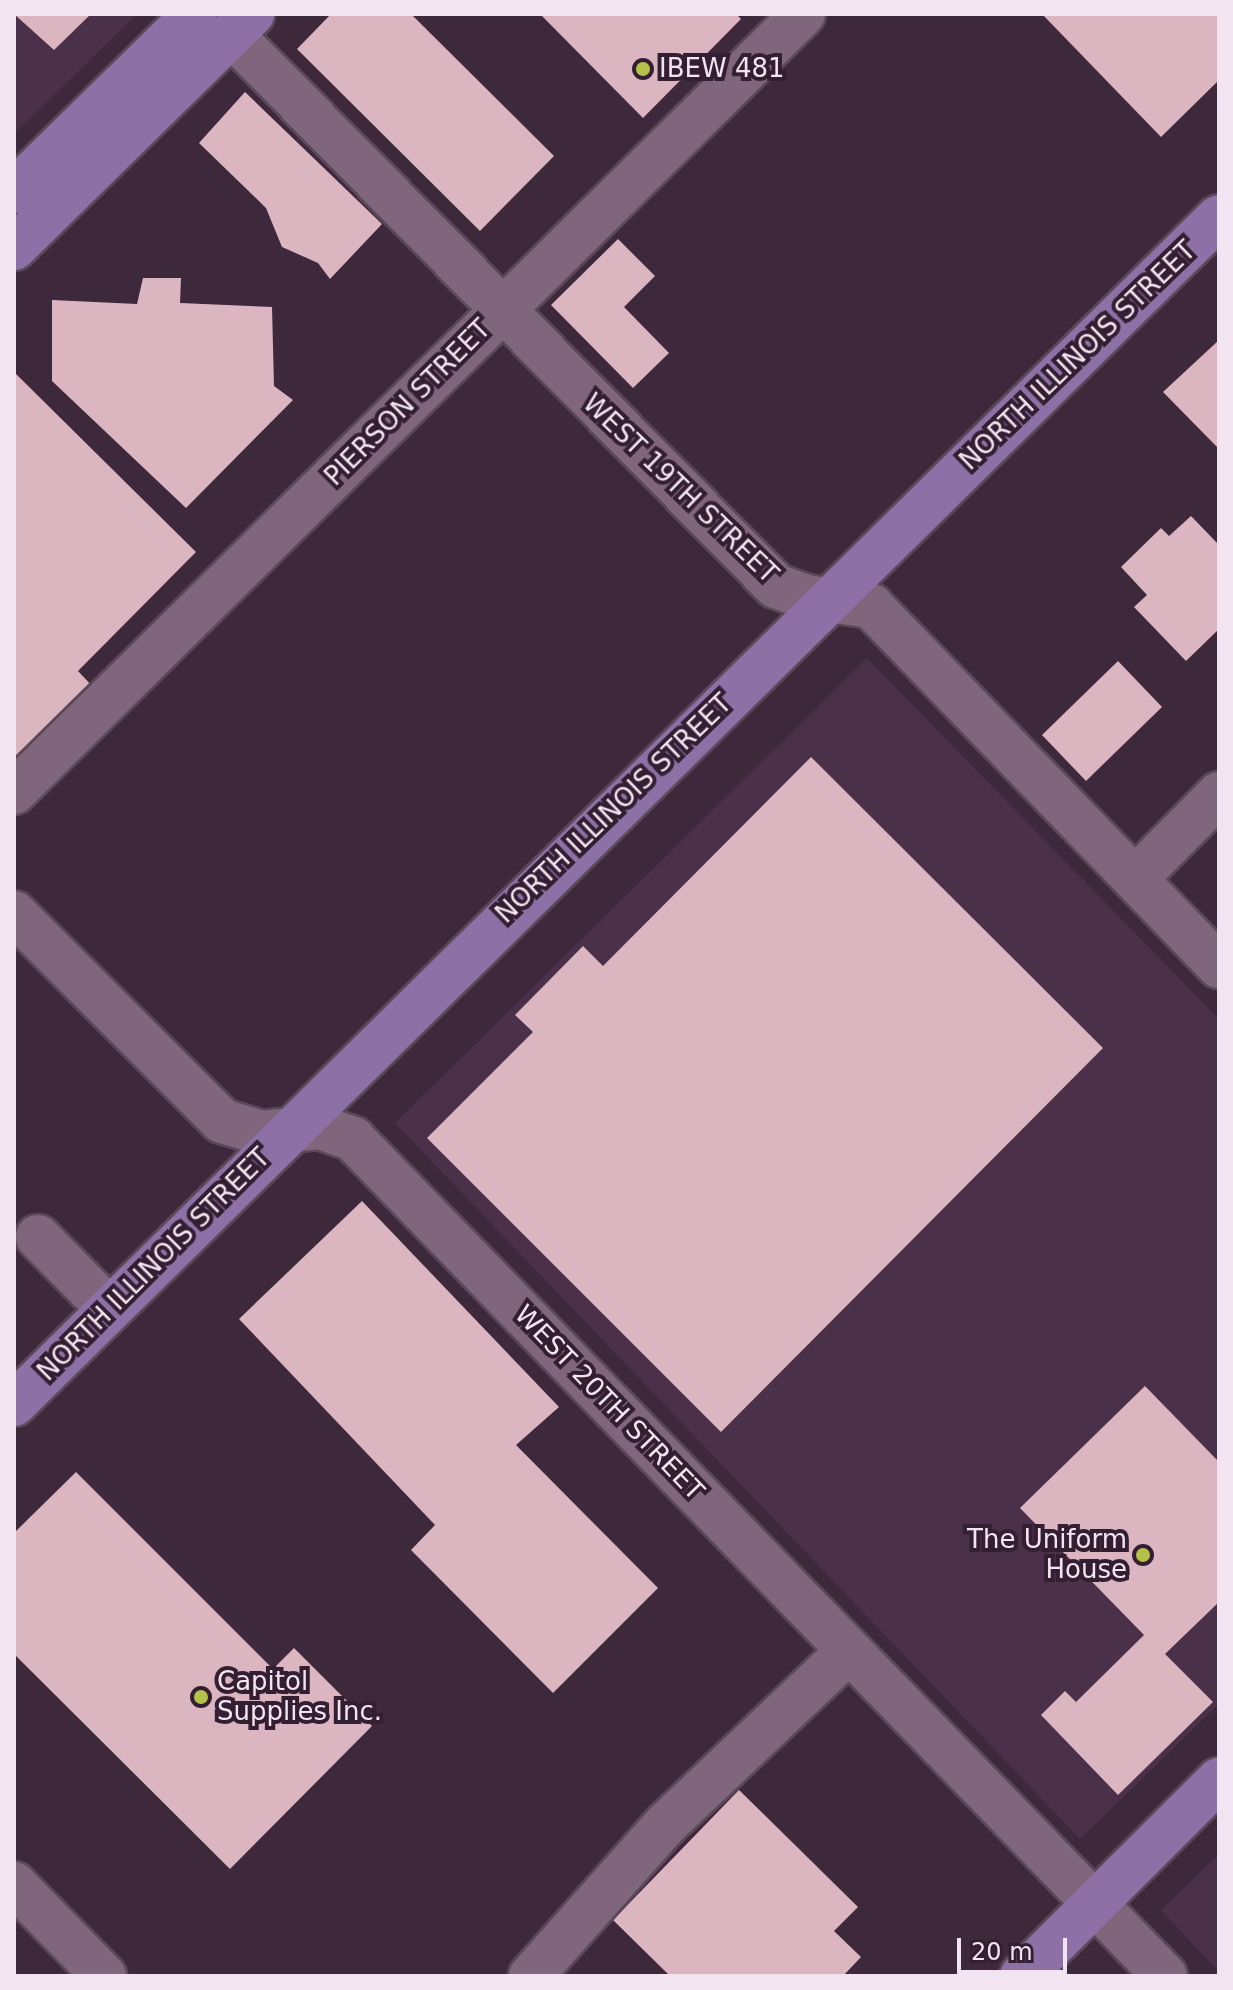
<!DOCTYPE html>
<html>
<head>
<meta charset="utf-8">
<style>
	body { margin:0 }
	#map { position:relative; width:1233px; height:1990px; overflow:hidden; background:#3e293c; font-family:"DejaVu Sans",sans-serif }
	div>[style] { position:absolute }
	.built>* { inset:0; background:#4a3048 }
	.building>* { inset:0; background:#dbb5c0 }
	.roads { filter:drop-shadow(2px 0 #5a4858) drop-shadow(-2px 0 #5a4858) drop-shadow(0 2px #5a4858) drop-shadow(0 -2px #5a4858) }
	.minor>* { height:44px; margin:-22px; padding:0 22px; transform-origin:22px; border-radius:22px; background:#80667c }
	.major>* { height:44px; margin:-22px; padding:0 22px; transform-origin:22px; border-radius:22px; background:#8d71a6 }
	.dots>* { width:22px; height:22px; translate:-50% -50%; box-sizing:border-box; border:4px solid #341f32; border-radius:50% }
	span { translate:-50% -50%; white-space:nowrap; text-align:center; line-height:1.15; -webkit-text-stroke:8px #341f32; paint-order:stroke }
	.poi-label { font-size:26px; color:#f2e4f0 }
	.left { translate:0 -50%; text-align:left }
	.right { translate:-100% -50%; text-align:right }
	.street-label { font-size:26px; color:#f2e4f0 }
	.frame { position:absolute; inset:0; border:16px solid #f2e4f0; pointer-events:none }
	.scale { position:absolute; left:957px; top:1938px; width:110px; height:36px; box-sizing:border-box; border:4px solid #f2e4f0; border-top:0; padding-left:10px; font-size:24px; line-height:28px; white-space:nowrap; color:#f2e4f0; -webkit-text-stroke:6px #341f32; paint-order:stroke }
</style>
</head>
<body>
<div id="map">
	<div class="built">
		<i style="clip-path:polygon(14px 14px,137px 14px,14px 134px)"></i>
		<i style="clip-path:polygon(867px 658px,1219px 1019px,1219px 1704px,1080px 1839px,395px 1123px)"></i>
		<i style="clip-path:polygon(1219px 1854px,1219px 1972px,1161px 1910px)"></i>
	</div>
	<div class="building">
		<i style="clip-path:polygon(14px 14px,91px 14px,54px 50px)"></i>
		<i style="clip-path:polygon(331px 14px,411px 14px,554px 156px,480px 231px,297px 49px)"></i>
		<i style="clip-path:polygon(540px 14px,736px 14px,741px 19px,643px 118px)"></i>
		<i style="clip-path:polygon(1042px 14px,1219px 14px,1219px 80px,1161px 137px)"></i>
		<i style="clip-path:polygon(245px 92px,382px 224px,330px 279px,318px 263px,282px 247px,266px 208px,199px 143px)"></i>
		<i style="clip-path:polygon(618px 239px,655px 276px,624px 307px,669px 353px,633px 388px,551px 305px)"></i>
		<i style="clip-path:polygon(143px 278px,181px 278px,180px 303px,272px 307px,274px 386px,293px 400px,186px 508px,52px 381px,52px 300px,137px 304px)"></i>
		<i style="clip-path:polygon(1219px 340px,1219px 449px,1163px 392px)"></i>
		<i style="clip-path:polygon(14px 372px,196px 552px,78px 671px,93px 687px,14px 767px)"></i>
		<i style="clip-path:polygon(1191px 516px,1219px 545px,1219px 629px,1186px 661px,1134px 607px,1147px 595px,1121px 567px,1161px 528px,1169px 536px)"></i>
		<i style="clip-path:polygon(1118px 661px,1162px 707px,1086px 781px,1042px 735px)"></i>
		<i style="clip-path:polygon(811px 757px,1103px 1048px,721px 1432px,427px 1138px,533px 1032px,515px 1015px,583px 946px,603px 966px)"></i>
		<i style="clip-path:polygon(362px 1201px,559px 1407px,516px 1445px,658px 1588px,553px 1693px,411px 1550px,435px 1525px,239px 1319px)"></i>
		<i style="clip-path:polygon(1145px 1386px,1219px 1462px,1219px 1602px,1165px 1654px,1213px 1702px,1118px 1795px,1041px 1715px,1065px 1691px,1076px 1702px,1144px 1635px,1020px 1508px)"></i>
		<i style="clip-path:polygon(76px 1472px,273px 1669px,294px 1648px,372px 1726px,230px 1869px,14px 1654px,14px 1533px)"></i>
		<i style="clip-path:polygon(739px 1790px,858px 1907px,834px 1931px,861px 1957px,843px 1976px,670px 1976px,613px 1920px)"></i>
	</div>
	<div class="roads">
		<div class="minor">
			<i style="left:231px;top:34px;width:776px;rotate:45.37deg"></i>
			<i style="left:776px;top:586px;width:33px;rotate:20deg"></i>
			<i style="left:807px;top:597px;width:65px;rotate:8deg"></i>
			<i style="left:871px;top:606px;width:501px;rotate:45.97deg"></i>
			<i style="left:14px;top:792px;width:1108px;rotate:-44.6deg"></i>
			<i style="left:1135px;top:879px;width:120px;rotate:-45.3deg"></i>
			<i style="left:14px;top:913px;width:294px;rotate:45deg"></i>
			<i style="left:222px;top:1121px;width:42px;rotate:16.7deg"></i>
			<i style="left:262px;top:1133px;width:57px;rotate:-6deg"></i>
			<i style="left:319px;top:1127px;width:36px;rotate:19deg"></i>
			<i style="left:353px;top:1139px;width:1166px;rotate:45.87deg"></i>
			<i style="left:38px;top:1237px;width:101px;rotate:45.4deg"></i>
			<i style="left:14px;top:1884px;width:129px;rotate:45.6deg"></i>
			<i style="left:531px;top:1976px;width:202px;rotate:-48.4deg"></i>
			<i style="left:665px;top:1825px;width:253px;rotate:-43.4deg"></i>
		</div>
		<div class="major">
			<i style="left:14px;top:191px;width:253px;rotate:-44.4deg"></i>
			<i style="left:14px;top:248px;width:334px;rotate:-44.5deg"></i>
			<i style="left:14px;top:1404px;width:1691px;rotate:-44.57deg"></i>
			<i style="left:1022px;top:1976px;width:278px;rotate:-44.9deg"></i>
		</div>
	</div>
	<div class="dots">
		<i style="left:643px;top:69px;background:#b5c249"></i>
		<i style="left:1143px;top:1555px;background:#b5c249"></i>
		<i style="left:201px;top:1697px;background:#b5c249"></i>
	</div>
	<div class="poi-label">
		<span class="left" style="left:659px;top:69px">IBEW 481</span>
		<span class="right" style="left:1127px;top:1555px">The Uniform<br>House</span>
		<span class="left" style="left:217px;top:1697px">Capitol<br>Supplies Inc.</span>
	</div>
	<div class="street-label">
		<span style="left:1078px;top:356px;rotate:-44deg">NORTH ILLINOIS STREET</span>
		<span style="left:408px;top:403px;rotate:-45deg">PIERSON STREET</span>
		<span style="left:680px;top:489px;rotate:44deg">WEST 19TH STREET</span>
		<span style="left:614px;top:809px;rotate:-44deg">NORTH ILLINOIS STREET</span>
		<span style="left:154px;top:1265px;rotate:-45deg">NORTH ILLINOIS STREET</span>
		<span style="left:609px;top:1403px;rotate:46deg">WEST 20TH STREET</span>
	</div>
	<div class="frame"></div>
	<div class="scale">20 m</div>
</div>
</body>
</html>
